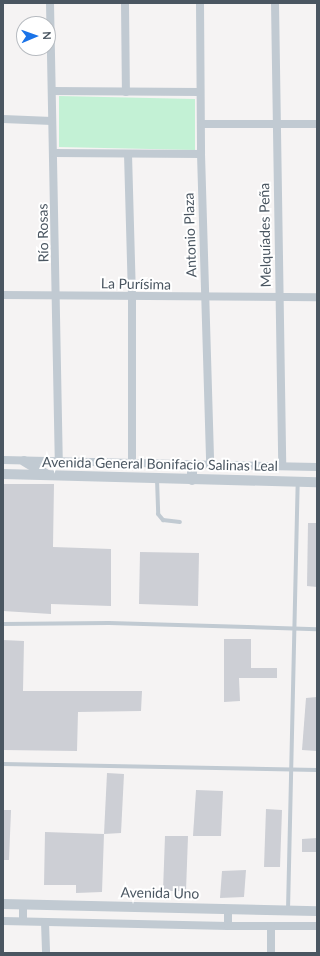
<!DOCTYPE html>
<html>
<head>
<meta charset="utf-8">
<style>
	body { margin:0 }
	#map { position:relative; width:320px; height:956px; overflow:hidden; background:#f5f3f3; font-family:Lato,sans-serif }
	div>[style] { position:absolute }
	.green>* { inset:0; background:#c3f1d5 }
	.building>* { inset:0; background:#cdcfd5 }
	.service>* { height:4px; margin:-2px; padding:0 2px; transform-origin:2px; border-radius:2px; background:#c1cad2 }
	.minor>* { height:8px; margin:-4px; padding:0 4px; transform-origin:4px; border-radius:4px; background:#c1cad2 }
	.tertiary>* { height:10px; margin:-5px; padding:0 5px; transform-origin:5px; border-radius:5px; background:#c1cad2 }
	span { translate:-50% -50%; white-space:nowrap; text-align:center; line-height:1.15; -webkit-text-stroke:4px #fff; paint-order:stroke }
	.street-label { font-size:14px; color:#4a5661 }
	.frame { position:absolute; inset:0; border:4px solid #4a5661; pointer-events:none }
	.north { position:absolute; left:16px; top:16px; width:40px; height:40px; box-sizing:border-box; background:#fff; border:1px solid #b7bbc0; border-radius:50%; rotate:88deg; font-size:11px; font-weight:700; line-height:16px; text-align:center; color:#4a5661 }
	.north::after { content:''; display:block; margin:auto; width:14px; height:18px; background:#1a73e8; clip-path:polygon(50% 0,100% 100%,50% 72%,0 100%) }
</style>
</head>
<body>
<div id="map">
	<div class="green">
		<i style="clip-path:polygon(59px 96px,195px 99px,195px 150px,59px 147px)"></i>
	</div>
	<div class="building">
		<i style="clip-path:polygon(3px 484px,54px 484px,53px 547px,111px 549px,111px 606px,51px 604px,51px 614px,3px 611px)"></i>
		<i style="clip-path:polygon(308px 523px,317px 523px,317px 587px,307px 586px)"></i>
		<i style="clip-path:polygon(140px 552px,199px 553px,198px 606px,139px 604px)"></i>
		<i style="clip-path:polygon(224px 639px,251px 639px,251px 668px,277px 668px,277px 678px,239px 678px,240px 701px,224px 702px)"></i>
		<i style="clip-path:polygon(3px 640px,24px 641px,23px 691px,142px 691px,141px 711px,78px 712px,77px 751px,3px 750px)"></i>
		<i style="clip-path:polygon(317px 697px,317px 751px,302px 750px,306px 698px)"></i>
		<i style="clip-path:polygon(107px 773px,124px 774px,121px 833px,104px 834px)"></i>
		<i style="clip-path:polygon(196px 790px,223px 791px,221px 836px,193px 836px)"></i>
		<i style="clip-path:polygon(266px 809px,282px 810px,280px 867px,264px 867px)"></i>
		<i style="clip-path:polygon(3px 810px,11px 810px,9px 860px,3px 860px)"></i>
		<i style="clip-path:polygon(45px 832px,104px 834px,102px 892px,76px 893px,76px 885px,44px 885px)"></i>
		<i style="clip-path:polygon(165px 836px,188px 836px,186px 891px,163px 891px)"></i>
		<i style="clip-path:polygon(317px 838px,317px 852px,302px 852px,302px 839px)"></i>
		<i style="clip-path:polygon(246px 870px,244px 897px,220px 898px,222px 871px)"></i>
	</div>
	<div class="service">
		<i style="left:157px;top:479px;width:35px;rotate:88deg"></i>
		<i style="left:158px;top:514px;width:8px;rotate:50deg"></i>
		<i style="left:163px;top:520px;width:17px;rotate:7deg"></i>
		<i style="left:3px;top:624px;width:106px;rotate:-0.5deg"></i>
		<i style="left:109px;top:623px;width:208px;rotate:1.7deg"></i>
		<i style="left:3px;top:764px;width:314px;rotate:1.1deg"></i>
		<i style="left:288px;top:910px;width:429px;rotate:-88.7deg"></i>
	</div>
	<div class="minor">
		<i style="left:50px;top:3px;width:459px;rotate:88.9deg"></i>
		<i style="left:125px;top:3px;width:89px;rotate:89.4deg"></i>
		<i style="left:200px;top:3px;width:151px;rotate:89.6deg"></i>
		<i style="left:201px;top:154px;width:311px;rotate:88.3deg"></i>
		<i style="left:275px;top:3px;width:463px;rotate:89.1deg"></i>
		<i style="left:52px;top:91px;width:148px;rotate:0.4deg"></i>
		<i style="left:3px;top:119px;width:49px;rotate:2.3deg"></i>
		<i style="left:201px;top:124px;width:116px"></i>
		<i style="left:54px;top:153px;width:147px;rotate:0.4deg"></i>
		<i style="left:128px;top:154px;width:143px;rotate:88.4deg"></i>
		<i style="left:132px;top:297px;width:167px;rotate:90deg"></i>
		<i style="left:3px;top:295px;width:314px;rotate:0.4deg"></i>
		<i style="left:3px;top:460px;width:314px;rotate:1.3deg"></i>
		<i style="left:23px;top:904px;width:17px;rotate:90deg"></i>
		<i style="left:228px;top:909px;width:17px;rotate:90deg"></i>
		<i style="left:3px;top:921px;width:225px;rotate:1.3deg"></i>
		<i style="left:228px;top:926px;width:89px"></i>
		<i style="left:45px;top:922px;width:31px;rotate:88deg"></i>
		<i style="left:271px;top:953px;width:27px;rotate:-90deg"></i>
	</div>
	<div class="tertiary">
		<i style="left:24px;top:461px;width:27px;rotate:31deg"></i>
		<i style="left:192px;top:465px;width:15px;rotate:90deg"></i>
		<i style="left:3px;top:474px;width:314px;rotate:1.5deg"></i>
		<i style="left:3px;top:904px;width:314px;rotate:1.3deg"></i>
	</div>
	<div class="street-label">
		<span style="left:43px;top:233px;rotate:-91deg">Río Rosas</span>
		<span style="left:190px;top:235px;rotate:-92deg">Antonio Plaza</span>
		<span style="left:265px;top:235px;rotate:-91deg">Melquíades Peña</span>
		<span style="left:136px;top:284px;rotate:1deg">La Purísima</span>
		<span style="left:160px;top:464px;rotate:1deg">Avenida General Bonifacio Salinas Leal</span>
		<span style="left:160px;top:893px;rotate:1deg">Avenida Uno</span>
	</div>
	<div class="frame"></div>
	<div class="north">N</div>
</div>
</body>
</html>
